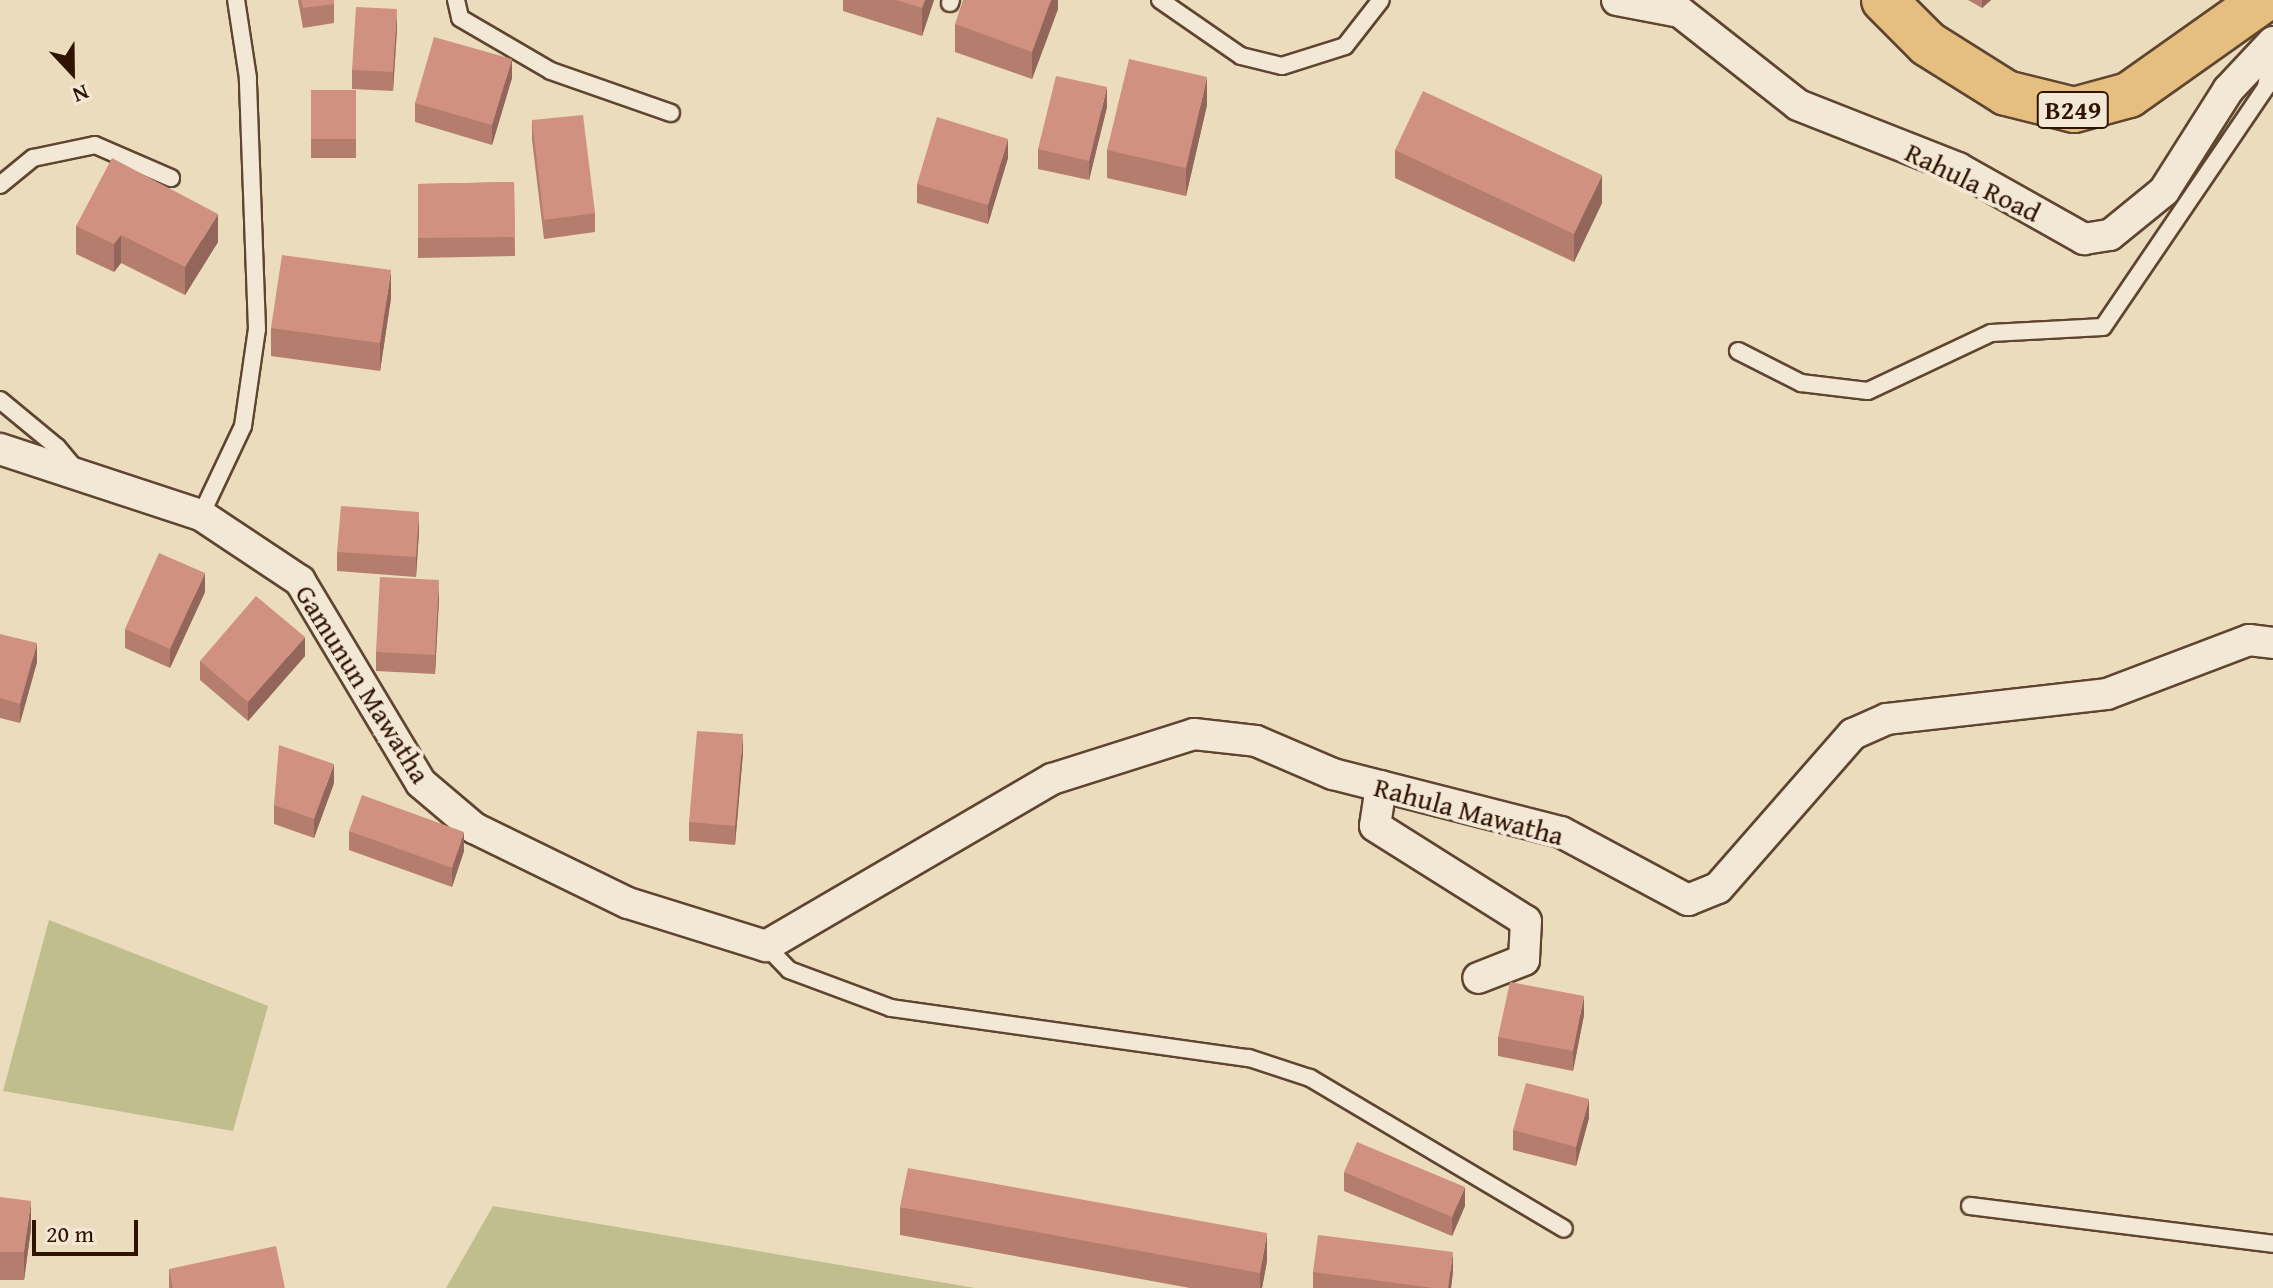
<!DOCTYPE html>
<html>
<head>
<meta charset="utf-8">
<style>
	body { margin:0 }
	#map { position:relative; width:2273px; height:1288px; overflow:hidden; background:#ebdcbe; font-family:"Gentium Book Plus",serif }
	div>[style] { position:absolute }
	.green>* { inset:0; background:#bfbe8c }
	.roads { filter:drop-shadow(2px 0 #5f4530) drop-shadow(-2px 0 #5f4530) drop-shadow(0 2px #5f4530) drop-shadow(0 -2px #5f4530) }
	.service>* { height:16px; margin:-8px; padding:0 8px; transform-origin:8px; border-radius:8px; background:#f2e8d5 }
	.minor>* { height:30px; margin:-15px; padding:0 15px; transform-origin:15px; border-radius:15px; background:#f2e8d5 }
	.primary>* { height:44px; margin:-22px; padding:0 22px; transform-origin:22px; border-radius:22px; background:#e6be7f }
	.wall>* { inset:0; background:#b47d6e }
	.shaded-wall>* { inset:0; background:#92665a }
	.building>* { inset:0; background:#d19180 }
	span { translate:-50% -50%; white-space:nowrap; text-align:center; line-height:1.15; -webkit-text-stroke:8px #f2e8d5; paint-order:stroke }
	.shield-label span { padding:2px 6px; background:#f2e8d5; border:2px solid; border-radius:6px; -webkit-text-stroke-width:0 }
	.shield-label { font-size:26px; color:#301300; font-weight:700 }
	.street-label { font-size:28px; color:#301300 }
	.north { position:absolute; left:32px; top:32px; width:80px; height:80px; -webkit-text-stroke:6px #f2e8d5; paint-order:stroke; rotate:158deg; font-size:22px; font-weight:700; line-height:32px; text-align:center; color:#301300 }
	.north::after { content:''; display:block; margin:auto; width:28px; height:36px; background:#301300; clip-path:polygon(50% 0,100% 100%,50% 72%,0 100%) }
	.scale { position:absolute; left:32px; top:1220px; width:106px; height:36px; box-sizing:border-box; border:4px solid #301300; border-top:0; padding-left:10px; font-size:24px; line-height:28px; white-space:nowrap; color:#301300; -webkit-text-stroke:6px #f2e8d5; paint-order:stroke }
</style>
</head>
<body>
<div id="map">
	<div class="green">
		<i style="clip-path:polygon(49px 920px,268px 1006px,233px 1131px,3px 1091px)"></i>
		<i style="clip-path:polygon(493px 1206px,975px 1288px,446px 1288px)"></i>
	</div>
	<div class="roads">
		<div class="service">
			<i style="left:456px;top:0;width:18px;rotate:77deg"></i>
			<i style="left:460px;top:18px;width:105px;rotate:30.2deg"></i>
			<i style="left:551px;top:71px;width:127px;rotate:19.3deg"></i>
			<i style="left:1160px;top:0;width:98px;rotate:34.7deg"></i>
			<i style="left:1241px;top:56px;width:42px;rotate:13.7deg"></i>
			<i style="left:1282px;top:66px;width:66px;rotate:-17.6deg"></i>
			<i style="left:1345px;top:46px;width:58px;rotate:-52deg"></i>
			<i style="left:950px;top:3px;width:3px;rotate:-72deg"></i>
			<i style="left:0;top:185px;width:43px;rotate:-39.3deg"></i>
			<i style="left:33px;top:158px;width:63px;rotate:-11.8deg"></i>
			<i style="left:95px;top:145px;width:83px;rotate:23.5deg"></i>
			<i style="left:1738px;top:351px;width:71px;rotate:26.9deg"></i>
			<i style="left:1801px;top:383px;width:67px;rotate:6.8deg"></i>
			<i style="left:1868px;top:391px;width:136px;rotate:-25.2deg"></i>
			<i style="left:1991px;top:333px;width:112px;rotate:-3.1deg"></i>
			<i style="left:2103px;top:327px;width:290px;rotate:-55.8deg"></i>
			<i style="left:2266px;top:87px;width:40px;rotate:-80deg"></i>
			<i style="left:0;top:400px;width:74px;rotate:39.5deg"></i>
			<i style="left:57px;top:447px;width:30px;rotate:50deg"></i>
			<i style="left:201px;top:515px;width:98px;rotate:-64.7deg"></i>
			<i style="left:243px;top:426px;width:98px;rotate:-81.8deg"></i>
			<i style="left:257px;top:329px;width:251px;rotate:-92.1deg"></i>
			<i style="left:248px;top:78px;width:79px;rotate:-98.7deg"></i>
			<i style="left:766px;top:946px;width:33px;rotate:46deg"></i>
			<i style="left:789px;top:970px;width:109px;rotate:20.4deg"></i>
			<i style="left:891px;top:1008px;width:361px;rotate:8deg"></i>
			<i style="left:1249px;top:1058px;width:64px;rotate:18.2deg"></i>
			<i style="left:1310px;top:1078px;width:295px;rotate:30.7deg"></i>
			<i style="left:1970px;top:1206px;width:305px;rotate:7.1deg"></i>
		</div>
		<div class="minor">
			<i style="left:1617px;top:0;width:64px;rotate:10.8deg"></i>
			<i style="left:1680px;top:12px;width:150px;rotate:38.2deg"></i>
			<i style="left:1798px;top:105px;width:172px;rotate:21.5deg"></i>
			<i style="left:1958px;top:168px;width:145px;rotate:29.4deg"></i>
			<i style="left:2084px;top:239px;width:26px;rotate:-9deg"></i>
			<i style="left:2110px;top:235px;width:70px;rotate:-39.2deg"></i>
			<i style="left:2164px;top:191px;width:120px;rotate:-57.6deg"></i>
			<i style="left:2228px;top:90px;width:66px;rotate:-46.8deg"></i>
			<i style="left:0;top:449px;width:212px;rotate:18.2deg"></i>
			<i style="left:201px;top:515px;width:119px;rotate:33.7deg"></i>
			<i style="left:300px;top:581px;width:235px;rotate:59.1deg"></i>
			<i style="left:421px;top:783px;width:70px;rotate:40.3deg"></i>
			<i style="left:474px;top:828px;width:171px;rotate:26deg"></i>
			<i style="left:628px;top:903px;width:145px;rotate:17.3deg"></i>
			<i style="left:766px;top:946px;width:331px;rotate:-30.3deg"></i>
			<i style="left:1052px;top:779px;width:149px;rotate:-17.6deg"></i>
			<i style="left:1194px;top:734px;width:62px;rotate:6.4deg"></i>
			<i style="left:1256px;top:741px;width:84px;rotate:23.2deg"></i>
			<i style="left:1333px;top:774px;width:235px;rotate:14.3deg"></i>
			<i style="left:1561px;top:832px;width:144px;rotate:28.2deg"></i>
			<i style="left:1688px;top:900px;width:32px;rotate:-22deg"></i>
			<i style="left:1718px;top:888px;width:205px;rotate:-48.8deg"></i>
			<i style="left:1853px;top:734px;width:37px;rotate:-24deg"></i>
			<i style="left:1887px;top:719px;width:221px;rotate:-6.5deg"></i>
			<i style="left:2107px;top:694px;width:152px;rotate:-20.8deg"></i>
			<i style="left:2249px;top:640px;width:24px;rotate:7deg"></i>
			<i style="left:1381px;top:786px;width:40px;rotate:98.5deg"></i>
			<i style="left:1375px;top:826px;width:178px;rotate:32.2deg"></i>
			<i style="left:1526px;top:921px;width:39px;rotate:93deg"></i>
			<i style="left:1524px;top:960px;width:49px;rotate:158.6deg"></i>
		</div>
		<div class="primary">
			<i style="left:1884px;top:0;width:62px;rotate:45deg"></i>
			<i style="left:1928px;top:44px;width:92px;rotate:32.1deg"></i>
			<i style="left:2006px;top:93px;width:70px;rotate:14deg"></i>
			<i style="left:2074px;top:110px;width:57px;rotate:-15.3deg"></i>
			<i style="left:2129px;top:95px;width:164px;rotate:-35.3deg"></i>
		</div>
	</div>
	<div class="wall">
		<i style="clip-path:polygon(298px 0,334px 0,334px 23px,303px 28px)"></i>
		<i style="clip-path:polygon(843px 0,934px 0,922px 36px,843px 11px)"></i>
		<i style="clip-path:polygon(1058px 0,1058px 9px,1032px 79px,955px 52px,955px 24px)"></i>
		<i style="clip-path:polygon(1968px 0,1991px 0,1982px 8px)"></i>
		<i style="clip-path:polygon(397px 28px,393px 91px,352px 89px,352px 70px)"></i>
		<i style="clip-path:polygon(512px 78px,492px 145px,415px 122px,415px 103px)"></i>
		<i style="clip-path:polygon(311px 90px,356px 90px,356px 158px,311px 158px)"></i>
		<i style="clip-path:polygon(1207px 105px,1186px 196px,1107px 178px,1107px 150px)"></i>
		<i style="clip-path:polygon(1107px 107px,1089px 180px,1038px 169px,1038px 149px)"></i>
		<i style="clip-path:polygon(532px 120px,595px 213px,595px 232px,544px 239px,532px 140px)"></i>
		<i style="clip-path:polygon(1395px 150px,1602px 203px,1574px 262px,1395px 178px)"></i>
		<i style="clip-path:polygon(1008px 158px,988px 224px,917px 203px,917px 184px)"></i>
		<i style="clip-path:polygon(514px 182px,515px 256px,418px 258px,418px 184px)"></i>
		<i style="clip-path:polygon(76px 226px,218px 242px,185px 295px,121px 263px,114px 272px,76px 254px)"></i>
		<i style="clip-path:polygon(391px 298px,380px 371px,271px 356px,271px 328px)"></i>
		<i style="clip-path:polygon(419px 531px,416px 577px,337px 571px,337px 552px)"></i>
		<i style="clip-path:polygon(205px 592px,170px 668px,125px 648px,125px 629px)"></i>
		<i style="clip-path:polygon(439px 599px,435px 674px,376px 671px,376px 652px)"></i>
		<i style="clip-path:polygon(0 634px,37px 662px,20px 723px,0 718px)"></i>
		<i style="clip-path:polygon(305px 656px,248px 721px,200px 680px,200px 661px)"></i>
		<i style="clip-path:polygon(743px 753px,735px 845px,689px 841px,689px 822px)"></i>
		<i style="clip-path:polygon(334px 783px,314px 838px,274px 824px,274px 805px)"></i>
		<i style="clip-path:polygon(349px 831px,464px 851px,452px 887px,349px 850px)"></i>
		<i style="clip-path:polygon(1584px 1015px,1573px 1071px,1498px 1056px,1498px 1037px)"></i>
		<i style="clip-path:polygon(1589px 1118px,1576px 1166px,1513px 1150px,1513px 1130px)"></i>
		<i style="clip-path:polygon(1344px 1172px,1465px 1206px,1452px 1236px,1344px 1191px)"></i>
		<i style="clip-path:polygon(0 1197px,31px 1229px,24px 1280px,0 1280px)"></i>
		<i style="clip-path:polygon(900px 1207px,1267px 1261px,1262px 1288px,1190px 1288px,900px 1235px)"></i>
		<i style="clip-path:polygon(169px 1269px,285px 1288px,169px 1288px)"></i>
		<i style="clip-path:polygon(1453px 1271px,1451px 1288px,1313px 1288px,1313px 1272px)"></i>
	</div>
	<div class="shaded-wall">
		<i style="clip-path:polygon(925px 0,934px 0,922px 36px,922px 8px)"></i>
		<i style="clip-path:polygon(1051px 0,1058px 0,1058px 9px,1032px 79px,1032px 52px)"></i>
		<i style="clip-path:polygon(1982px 0,1991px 0,1982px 8px)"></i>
		<i style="clip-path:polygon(397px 9px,397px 28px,393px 91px,393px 72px)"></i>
		<i style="clip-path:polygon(512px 59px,512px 78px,492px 145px,492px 125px)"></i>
		<i style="clip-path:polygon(1207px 77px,1207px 105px,1186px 196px,1186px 168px)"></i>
		<i style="clip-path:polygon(1107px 87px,1107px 107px,1089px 180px,1089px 161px)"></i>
		<i style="clip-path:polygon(1008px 139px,1008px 158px,988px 224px,988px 205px)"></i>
		<i style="clip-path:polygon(1602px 175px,1602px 203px,1574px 262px,1574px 234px)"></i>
		<i style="clip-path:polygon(218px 214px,218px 242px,185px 295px,185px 267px)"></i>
		<i style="clip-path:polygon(121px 235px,121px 263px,114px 272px,114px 244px)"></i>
		<i style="clip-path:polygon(391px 270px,391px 298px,380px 371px,380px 343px)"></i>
		<i style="clip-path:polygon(419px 512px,419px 531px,416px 577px,416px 557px)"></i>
		<i style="clip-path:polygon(205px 573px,205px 592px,170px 668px,170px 649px)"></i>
		<i style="clip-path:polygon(439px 580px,439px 599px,435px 674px,435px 655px)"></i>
		<i style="clip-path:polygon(305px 637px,305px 656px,248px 721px,248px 702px)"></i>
		<i style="clip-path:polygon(37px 643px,37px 662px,20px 723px,20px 704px)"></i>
		<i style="clip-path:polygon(743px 734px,743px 753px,735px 845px,735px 826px)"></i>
		<i style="clip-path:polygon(334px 764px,334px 783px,314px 838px,314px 819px)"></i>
		<i style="clip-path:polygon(464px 832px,464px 851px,452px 887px,452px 868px)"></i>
		<i style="clip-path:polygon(1584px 996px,1584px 1015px,1573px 1071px,1573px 1051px)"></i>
		<i style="clip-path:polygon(1589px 1099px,1589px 1118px,1576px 1166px,1576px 1147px)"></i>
		<i style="clip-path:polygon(1465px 1187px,1465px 1206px,1452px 1236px,1452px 1217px)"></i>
		<i style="clip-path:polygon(31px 1201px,31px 1229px,24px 1280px,24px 1252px)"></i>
		<i style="clip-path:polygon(1267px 1233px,1267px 1261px,1262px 1288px,1260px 1288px,1260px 1273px)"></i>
		<i style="clip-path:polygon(1453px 1252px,1453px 1271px,1451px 1288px,1448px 1288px)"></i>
	</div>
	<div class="building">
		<i style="clip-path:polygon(301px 0,334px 0,334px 4px,303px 8px)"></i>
		<i style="clip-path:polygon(896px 0,925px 0,922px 8px)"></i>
		<i style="clip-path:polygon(963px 0,1051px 0,1032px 52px,955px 24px)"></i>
		<i style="clip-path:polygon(356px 7px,397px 9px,393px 72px,352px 70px)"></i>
		<i style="clip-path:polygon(434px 37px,512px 59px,492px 125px,415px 103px)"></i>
		<i style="clip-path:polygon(1129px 59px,1207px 77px,1186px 168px,1107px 150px)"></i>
		<i style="clip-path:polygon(1056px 76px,1107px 87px,1089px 161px,1038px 149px)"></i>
		<i style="clip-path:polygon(311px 90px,356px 90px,356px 139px,311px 139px)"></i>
		<i style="clip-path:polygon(1423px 91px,1602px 175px,1574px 234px,1395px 150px)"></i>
		<i style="clip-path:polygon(583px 115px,595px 213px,544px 220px,532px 120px)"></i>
		<i style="clip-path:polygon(937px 117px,1008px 139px,988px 205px,917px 184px)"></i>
		<i style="clip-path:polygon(112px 158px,218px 214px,185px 267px,121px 235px,114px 244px,76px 226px)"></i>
		<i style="clip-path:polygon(514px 182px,515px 237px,418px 238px,418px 184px)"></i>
		<i style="clip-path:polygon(282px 255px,391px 270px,380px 343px,271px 328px)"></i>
		<i style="clip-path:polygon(341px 506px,419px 512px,416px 557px,337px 552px)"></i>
		<i style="clip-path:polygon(159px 553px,205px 573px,170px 649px,125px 629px)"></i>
		<i style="clip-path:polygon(380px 577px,439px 580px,435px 655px,376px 652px)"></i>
		<i style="clip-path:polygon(256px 596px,305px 637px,248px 702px,200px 661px)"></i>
		<i style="clip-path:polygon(0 634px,37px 643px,20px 704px,0 698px)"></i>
		<i style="clip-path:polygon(697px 731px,743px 734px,735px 826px,689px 822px)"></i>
		<i style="clip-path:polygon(279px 745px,334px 764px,314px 819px,274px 805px)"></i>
		<i style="clip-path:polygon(362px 795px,464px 832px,452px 868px,349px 831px)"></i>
		<i style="clip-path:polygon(1510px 982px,1584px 996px,1573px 1051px,1498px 1037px)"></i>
		<i style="clip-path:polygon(1526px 1083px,1589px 1099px,1576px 1147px,1513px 1130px)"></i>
		<i style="clip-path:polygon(1357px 1142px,1465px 1187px,1452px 1217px,1344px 1172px)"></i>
		<i style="clip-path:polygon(908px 1168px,1267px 1233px,1260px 1273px,900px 1207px)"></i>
		<i style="clip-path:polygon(0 1197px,31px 1201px,24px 1252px,0 1252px)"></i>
		<i style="clip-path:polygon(1318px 1235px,1453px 1252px,1448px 1288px,1433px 1288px,1313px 1272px)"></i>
		<i style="clip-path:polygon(276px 1246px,285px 1288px,173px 1288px,169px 1269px)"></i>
	</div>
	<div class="shield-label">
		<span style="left:2073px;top:110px">B249</span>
	</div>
	<div class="street-label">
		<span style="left:1973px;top:182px;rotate:26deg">Rahula Road</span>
		<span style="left:363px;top:684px;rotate:58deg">Gamunun Mawatha</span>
		<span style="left:1469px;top:811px;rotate:15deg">Rahula Mawatha</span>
	</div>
	<div class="north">N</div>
	<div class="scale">20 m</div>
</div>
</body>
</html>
